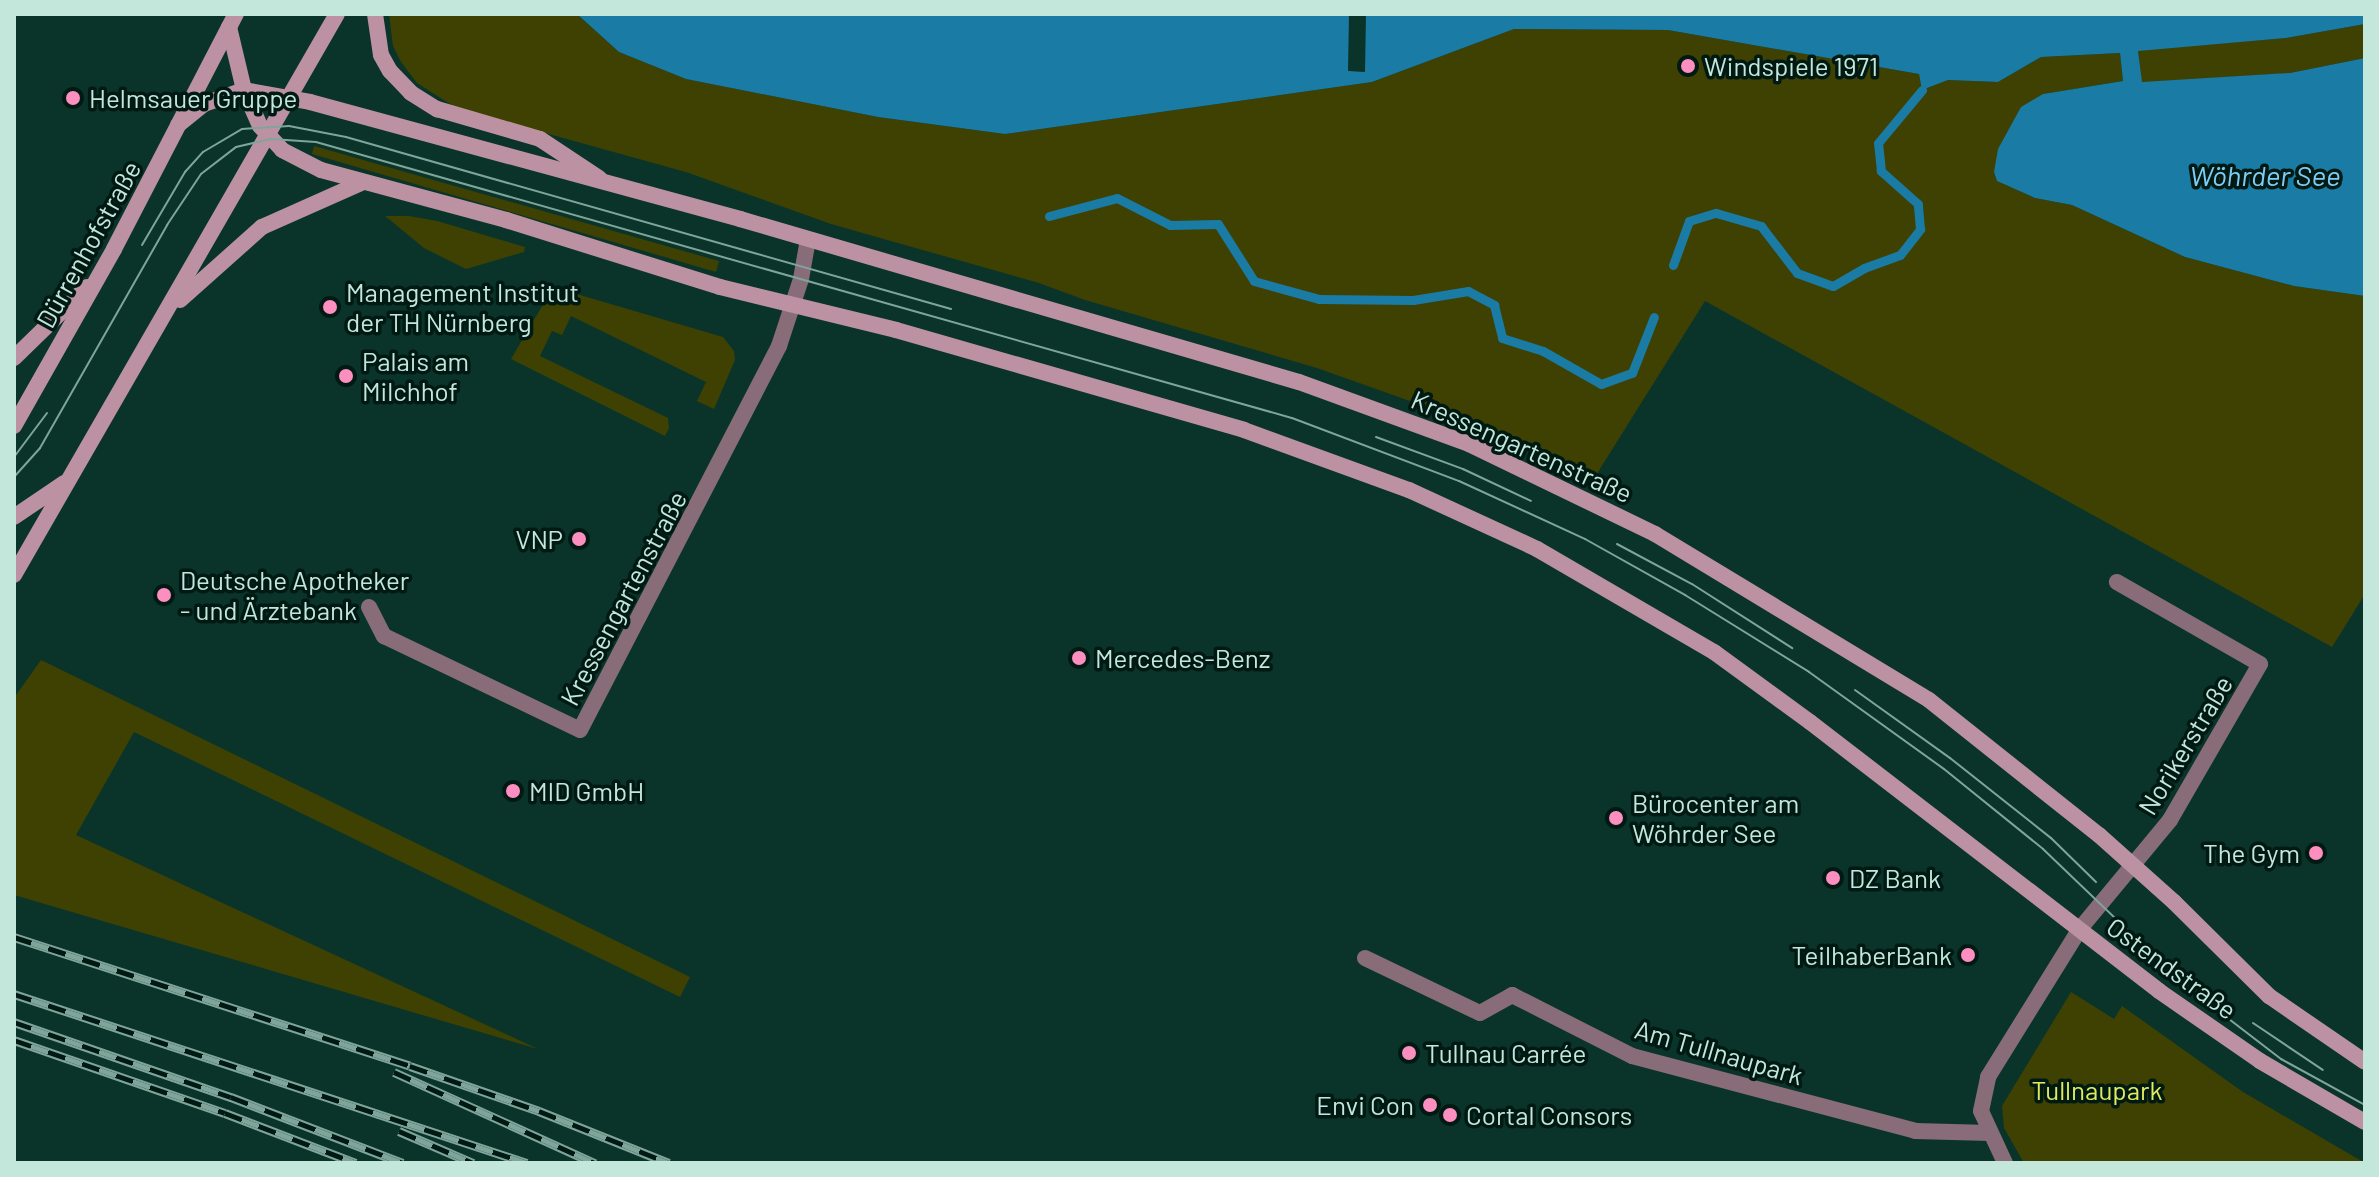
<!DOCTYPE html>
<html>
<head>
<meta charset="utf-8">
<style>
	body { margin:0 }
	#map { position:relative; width:2379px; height:1177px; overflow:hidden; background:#0a342a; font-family:Barlow,sans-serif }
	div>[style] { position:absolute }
	.green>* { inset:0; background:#3e4102 }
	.water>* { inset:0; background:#1a7ba4 }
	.pier>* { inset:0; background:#0a342a }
	.stream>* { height:9px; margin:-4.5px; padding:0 4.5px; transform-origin:4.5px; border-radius:4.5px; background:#1a7ba4 }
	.pedestrian>* { height:16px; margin:-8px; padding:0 8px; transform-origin:8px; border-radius:8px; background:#886d78 }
	.minor>* { height:16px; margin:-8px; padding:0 8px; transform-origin:8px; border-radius:8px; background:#886d78 }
	.secondary>* { height:16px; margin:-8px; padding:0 8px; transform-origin:8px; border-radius:8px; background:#bc92a3 }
	.tram>* { height:2px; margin:-1px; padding:0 1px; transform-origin:1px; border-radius:1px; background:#7fa59a }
	.rail>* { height:9px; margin-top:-4.5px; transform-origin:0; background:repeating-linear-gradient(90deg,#001a13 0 18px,#7fa59a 0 36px); box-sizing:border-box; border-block:2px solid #7fa59a }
	.dots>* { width:22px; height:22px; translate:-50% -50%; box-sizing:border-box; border:4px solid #001a13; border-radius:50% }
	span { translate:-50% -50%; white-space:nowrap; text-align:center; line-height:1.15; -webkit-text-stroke:7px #001a13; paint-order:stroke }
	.poi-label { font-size:26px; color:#c3e7db }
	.left { translate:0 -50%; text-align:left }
	.right { translate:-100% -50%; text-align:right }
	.street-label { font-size:26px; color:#c3e7db }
	.park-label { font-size:26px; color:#e1eb5f }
	.water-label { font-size:28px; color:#7eccf5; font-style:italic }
	.frame { position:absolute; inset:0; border:16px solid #c3e7db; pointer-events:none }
</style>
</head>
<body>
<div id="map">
	<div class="green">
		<i style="clip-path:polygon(389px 14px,577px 14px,619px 52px,686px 79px,878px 117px,1005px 134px,1372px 82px,1514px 29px,1668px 30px,1919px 74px,1922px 90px,1948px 80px,1998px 82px,2041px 57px,2120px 53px,2123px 81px,2043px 94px,1994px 172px,1997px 181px,2035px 198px,2072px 205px,2185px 257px,2294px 286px,2365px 296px,2365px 594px,2332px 647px,1705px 301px,1593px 480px,1452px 416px,1317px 368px,1085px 300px,1039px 283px,831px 224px,686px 172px,458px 109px,417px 83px,401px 62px,393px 46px)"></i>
		<i style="clip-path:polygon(2365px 24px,2365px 58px,2290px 73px,2141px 83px,2138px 50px,2286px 38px)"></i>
		<i style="clip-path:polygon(314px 146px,719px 261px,716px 272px,312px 154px)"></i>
		<i style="clip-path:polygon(385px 216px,409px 216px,437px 221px,525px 247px,524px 252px,466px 269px,424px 248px)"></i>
		<i style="clip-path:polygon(551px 291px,580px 295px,723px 337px,734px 351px,735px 360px,714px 409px,697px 401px,706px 382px,571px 316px,562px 335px,552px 331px,540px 356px,668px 418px,669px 428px,665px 436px,511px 359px)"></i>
		<i style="clip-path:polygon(41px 660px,690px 977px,680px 997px,134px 732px,76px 835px,538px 1049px,14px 895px,14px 698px)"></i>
		<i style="clip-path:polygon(2071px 992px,2114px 1019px,2122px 1006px,2243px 1092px,2365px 1163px,2024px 1163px,2004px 1128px,2002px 1106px)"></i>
	</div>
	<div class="water">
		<i style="clip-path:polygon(577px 14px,2365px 14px,2365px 24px,2286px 38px,2138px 51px,2142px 82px,2290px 73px,2365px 58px,2365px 296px,2294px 286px,2185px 257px,2072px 205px,2035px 198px,1997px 181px,1994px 172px,1998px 149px,2021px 107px,2043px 94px,2123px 81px,2120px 53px,2041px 57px,1998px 82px,1948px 80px,1922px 90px,1919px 74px,1668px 30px,1514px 29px,1372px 82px,1005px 134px,878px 117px,686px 79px,619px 52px)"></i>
	</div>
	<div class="pier">
		<i style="clip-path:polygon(1349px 14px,1366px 14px,1365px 72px,1348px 71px)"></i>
	</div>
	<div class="stream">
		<i style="left:1049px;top:216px;width:70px;rotate:-14.8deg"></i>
		<i style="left:1117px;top:198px;width:59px;rotate:27deg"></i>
		<i style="left:1170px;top:225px;width:48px;rotate:-1.2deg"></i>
		<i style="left:1218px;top:224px;width:67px;rotate:57.7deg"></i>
		<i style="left:1254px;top:281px;width:67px;rotate:15.5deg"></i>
		<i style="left:1319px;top:299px;width:94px;rotate:0.6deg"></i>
		<i style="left:1413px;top:300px;width:56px;rotate:-9.3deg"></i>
		<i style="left:1468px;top:291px;width:30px;rotate:28deg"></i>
		<i style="left:1494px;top:305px;width:34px;rotate:76deg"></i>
		<i style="left:1502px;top:338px;width:43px;rotate:17.6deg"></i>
		<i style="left:1543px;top:351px;width:67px;rotate:29.6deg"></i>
		<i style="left:1601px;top:384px;width:33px;rotate:-20deg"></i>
		<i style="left:1632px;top:373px;width:60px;rotate:-68.6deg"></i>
		<i style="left:1673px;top:265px;width:47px;rotate:-70deg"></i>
		<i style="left:1689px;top:221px;width:28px;rotate:-17deg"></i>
		<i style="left:1716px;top:213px;width:47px;rotate:16.1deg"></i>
		<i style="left:1761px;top:226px;width:59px;rotate:52.5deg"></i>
		<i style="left:1797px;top:273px;width:38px;rotate:20deg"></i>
		<i style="left:1833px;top:286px;width:36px;rotate:-30deg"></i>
		<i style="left:1864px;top:268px;width:38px;rotate:-20deg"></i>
		<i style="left:1900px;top:255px;width:33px;rotate:-52deg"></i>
		<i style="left:1920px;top:229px;width:25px;rotate:-95deg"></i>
		<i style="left:1918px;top:204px;width:50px;rotate:-138.3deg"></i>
		<i style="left:1881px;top:171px;width:28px;rotate:-96deg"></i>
		<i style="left:1878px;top:143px;width:69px;rotate:-50.3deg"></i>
	</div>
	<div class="pedestrian">
		<i style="left:1365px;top:958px;width:127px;rotate:25.6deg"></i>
		<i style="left:1480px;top:1013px;width:37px;rotate:-29deg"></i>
		<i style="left:1512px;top:995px;width:135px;rotate:26.9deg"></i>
	</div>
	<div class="minor">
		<i style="left:369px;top:607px;width:33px;rotate:63deg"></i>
		<i style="left:384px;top:636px;width:217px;rotate:25.6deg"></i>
		<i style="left:580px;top:730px;width:433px;rotate:-62.6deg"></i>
		<i style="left:779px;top:346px;width:71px;rotate:-71.8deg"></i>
		<i style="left:801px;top:279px;width:40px;rotate:-80deg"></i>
		<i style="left:1632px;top:1056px;width:293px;rotate:14.8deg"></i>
		<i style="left:1915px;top:1131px;width:75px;rotate:1.5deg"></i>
		<i style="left:2005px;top:1163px;width:57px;rotate:-114.8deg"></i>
		<i style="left:1981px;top:1111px;width:35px;rotate:-78deg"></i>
		<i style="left:1988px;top:1077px;width:173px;rotate:-58.2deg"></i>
		<i style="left:2079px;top:930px;width:143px;rotate:-50.4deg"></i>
		<i style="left:2170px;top:820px;width:180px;rotate:-60deg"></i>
		<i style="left:2260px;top:664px;width:165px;rotate:-150.2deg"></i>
	</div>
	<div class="secondary">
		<i style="left:375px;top:14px;width:41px;rotate:81.7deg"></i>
		<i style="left:381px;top:55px;width:18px;rotate:61deg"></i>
		<i style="left:390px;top:71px;width:30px;rotate:46deg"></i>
		<i style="left:411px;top:93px;width:31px;rotate:32deg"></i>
		<i style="left:437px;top:109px;width:107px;rotate:16.2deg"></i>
		<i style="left:540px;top:139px;width:71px;rotate:33.5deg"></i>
		<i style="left:229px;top:27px;width:65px;rotate:76.6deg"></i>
		<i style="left:244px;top:90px;width:39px;rotate:66deg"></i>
		<i style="left:260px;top:126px;width:33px;rotate:47deg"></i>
		<i style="left:282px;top:150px;width:44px;rotate:27.1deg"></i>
		<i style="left:321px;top:170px;width:192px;rotate:15.1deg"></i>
		<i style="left:506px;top:220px;width:224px;rotate:17.4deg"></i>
		<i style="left:720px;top:287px;width:181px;rotate:13.7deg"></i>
		<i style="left:896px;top:330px;width:362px;rotate:16deg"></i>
		<i style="left:1244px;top:430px;width:176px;rotate:20deg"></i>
		<i style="left:1409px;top:490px;width:141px;rotate:24.7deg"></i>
		<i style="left:1537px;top:549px;width:205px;rotate:30.2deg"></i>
		<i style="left:1714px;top:652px;width:119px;rotate:36.1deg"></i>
		<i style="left:1810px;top:722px;width:441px;rotate:37.6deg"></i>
		<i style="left:2159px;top:991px;width:123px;rotate:34.7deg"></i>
		<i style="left:2260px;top:1061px;width:121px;rotate:30.2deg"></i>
		<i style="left:178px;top:125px;width:33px;rotate:-39deg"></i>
		<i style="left:204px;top:104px;width:42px;rotate:-19.3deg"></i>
		<i style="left:244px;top:90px;width:67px;rotate:10.3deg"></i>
		<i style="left:310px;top:102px;width:446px;rotate:15.2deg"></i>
		<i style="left:740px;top:219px;width:582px;rotate:16.26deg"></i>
		<i style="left:1299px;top:382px;width:181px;rotate:20deg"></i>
		<i style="left:1469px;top:444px;width:207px;rotate:25.8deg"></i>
		<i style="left:1655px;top:534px;width:320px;rotate:31.2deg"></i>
		<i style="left:1929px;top:700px;width:217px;rotate:38.5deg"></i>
		<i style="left:2099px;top:835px;width:101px;rotate:41.8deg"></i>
		<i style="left:2174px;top:902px;width:134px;rotate:44.7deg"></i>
		<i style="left:2269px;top:996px;width:116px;rotate:34.5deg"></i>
		<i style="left:180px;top:300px;width:110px;rotate:-41.7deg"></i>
		<i style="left:262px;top:227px;width:108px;rotate:-24deg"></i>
		<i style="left:14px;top:358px;width:102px;rotate:-44.2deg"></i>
		<i style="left:14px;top:426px;width:203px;rotate:-60.5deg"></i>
		<i style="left:114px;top:249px;width:265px;rotate:-62.6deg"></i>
		<i style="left:14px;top:517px;width:60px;rotate:-34.2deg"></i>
		<i style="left:14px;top:575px;width:647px;rotate:-60.07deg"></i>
	</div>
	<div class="tram">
		<i style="left:142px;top:245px;width:85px;rotate:-59.5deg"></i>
		<i style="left:185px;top:172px;width:27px;rotate:-48deg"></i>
		<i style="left:203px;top:152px;width:45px;rotate:-30.5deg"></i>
		<i style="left:242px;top:129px;width:47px;rotate:-3.7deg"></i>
		<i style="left:289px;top:126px;width:58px;rotate:10.9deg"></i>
		<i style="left:346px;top:137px;width:629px;rotate:15.87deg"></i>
		<i style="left:1376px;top:437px;width:93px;rotate:20.2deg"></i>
		<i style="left:1463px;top:469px;width:75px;rotate:25.2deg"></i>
		<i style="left:14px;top:457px;width:55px;rotate:-53.1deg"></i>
		<i style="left:14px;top:477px;width:39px;rotate:-48deg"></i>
		<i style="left:40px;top:448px;width:257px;rotate:-60.3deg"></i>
		<i style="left:167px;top:225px;width:61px;rotate:-56.3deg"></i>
		<i style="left:201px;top:174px;width:44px;rotate:-37.6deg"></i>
		<i style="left:236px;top:147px;width:36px;rotate:-13deg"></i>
		<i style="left:271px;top:139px;width:45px;rotate:3.8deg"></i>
		<i style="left:316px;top:142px;width:1014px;rotate:15.79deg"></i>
		<i style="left:1292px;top:418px;width:178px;rotate:20.7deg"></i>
		<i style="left:1459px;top:481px;width:139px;rotate:24.7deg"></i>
		<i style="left:1585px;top:539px;width:115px;rotate:29.2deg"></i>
		<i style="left:1685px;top:595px;width:146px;rotate:31.8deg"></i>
		<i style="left:1809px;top:672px;width:166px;rotate:35.7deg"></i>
		<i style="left:1944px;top:769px;width:127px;rotate:38.9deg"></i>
		<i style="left:2043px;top:849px;width:166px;rotate:43.8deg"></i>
		<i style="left:2163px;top:964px;width:81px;rotate:40deg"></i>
		<i style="left:2225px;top:1016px;width:71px;rotate:37.5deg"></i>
		<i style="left:2281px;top:1059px;width:96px;rotate:28.7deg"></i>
		<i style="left:1617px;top:544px;width:85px;rotate:28.1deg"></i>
		<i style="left:1692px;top:584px;width:119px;rotate:32.6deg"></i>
		<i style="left:1855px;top:690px;width:117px;rotate:35.6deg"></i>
		<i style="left:1950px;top:758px;width:129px;rotate:38.4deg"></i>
		<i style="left:2051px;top:838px;width:63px;rotate:44.4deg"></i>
		<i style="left:2253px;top:1023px;width:84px;rotate:33.9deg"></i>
	</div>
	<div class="rail">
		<i style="left:14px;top:937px;width:416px;rotate:18deg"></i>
		<i style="left:410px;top:1066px;width:137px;rotate:19.2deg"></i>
		<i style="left:539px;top:1111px;width:140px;rotate:21.8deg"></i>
		<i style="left:14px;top:994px;width:540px;rotate:18.23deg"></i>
		<i style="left:14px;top:1022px;width:230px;rotate:19.1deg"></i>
		<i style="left:231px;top:1097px;width:184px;rotate:21deg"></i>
		<i style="left:14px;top:1040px;width:223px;rotate:19.1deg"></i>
		<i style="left:225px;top:1113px;width:140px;rotate:20.9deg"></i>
		<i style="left:394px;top:1072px;width:221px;rotate:24.4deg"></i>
		<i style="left:399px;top:1131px;width:81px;rotate:23.4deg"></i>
	</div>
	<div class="dots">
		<i style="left:1688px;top:66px;background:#fd8ec0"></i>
		<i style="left:73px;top:98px;background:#fd8ec0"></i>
		<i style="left:330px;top:307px;background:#fd8ec0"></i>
		<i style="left:346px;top:376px;background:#fd8ec0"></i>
		<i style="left:579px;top:539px;background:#fd8ec0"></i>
		<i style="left:164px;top:595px;background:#fd8ec0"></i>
		<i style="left:1079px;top:658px;background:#fd8ec0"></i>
		<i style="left:513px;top:791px;background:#fd8ec0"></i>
		<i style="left:1616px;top:818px;background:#fd8ec0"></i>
		<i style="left:2316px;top:853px;background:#fd8ec0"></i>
		<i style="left:1833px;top:878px;background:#fd8ec0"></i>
		<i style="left:1968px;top:955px;background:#fd8ec0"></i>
		<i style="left:1409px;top:1053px;background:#fd8ec0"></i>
		<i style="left:1430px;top:1105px;background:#fd8ec0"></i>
		<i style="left:1450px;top:1115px;background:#fd8ec0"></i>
	</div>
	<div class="poi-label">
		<span class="left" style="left:1704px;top:66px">Windspiele 1971</span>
		<span class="left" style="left:89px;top:98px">Helmsauer Gruppe</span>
		<span class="left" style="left:346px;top:307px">Management Institut<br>der TH Nürnberg</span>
		<span class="left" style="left:362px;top:376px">Palais am<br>Milchhof</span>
		<span class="right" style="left:563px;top:539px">VNP</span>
		<span class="left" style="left:180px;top:595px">Deutsche Apotheker<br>- und Ärztebank</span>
		<span class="left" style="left:1095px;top:658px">Mercedes-Benz</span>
		<span class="left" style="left:529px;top:791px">MID GmbH</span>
		<span class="left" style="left:1632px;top:818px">Bürocenter am<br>Wöhrder See</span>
		<span class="right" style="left:2300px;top:853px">The Gym</span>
		<span class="left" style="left:1849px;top:878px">DZ Bank</span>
		<span class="right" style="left:1952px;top:955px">TeilhaberBank</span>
		<span class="left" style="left:1425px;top:1053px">Tullnau Carrée</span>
		<span class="right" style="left:1414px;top:1105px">Envi Con</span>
		<span class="left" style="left:1466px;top:1115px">Cortal Consors</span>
	</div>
	<div class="street-label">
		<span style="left:88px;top:244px;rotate:-61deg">Dürrenhofstraße</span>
		<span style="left:1522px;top:446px;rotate:24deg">Kressengartenstraße</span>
		<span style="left:623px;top:598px;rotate:-62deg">Kressengartenstraße</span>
		<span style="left:2185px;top:745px;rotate:-59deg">Norikerstraße</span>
		<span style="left:2172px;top:968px;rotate:36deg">Ostendstraße</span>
		<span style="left:1719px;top:1052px;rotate:16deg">Am Tullnaupark</span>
	</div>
	<div class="park-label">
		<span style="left:2097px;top:1090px">Tullnaupark</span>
	</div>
	<div class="water-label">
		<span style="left:2265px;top:175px">Wöhrder See</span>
	</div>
	<div class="frame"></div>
</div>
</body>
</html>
